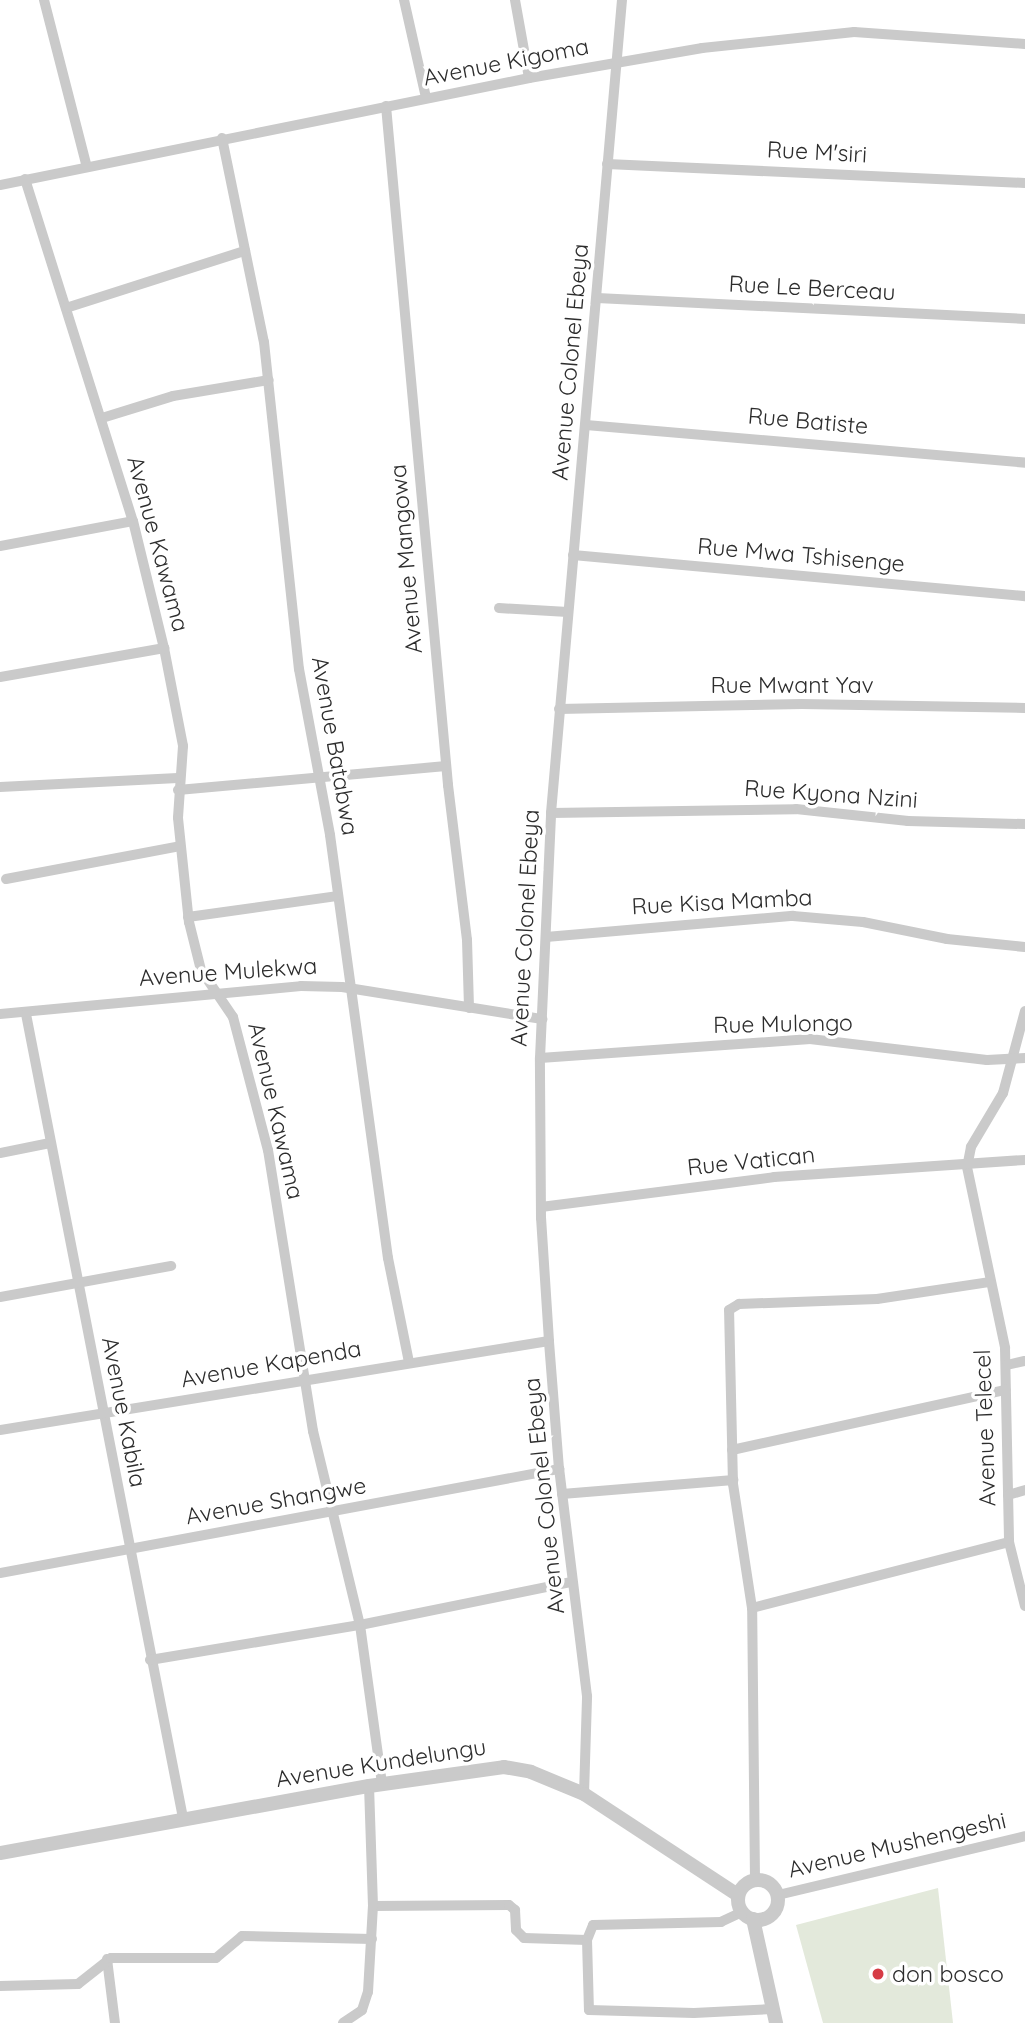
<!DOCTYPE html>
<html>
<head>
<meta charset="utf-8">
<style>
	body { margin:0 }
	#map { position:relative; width:1025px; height:2023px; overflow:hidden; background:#fff; font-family:Quicksand,sans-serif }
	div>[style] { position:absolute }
	.green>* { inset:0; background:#e3e9db }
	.minor>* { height:10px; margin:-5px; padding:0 5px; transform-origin:5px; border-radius:5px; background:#cacaca }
	.tertiary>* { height:14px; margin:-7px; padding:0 7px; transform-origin:7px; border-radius:7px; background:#cacaca }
	.tertiary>.ring { margin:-7px; padding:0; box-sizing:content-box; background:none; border:14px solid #cacaca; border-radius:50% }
	.dots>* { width:19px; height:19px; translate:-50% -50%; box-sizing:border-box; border:4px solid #fff; border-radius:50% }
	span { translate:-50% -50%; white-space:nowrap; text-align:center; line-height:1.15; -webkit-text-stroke:7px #fff; paint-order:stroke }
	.street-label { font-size:23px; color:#2d2d2d }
	.poi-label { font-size:23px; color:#2d2d2d }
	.left { translate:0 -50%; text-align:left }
</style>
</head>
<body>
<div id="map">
	<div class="green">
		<i style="clip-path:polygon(938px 1888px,953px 2023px,823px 2023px,796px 1925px)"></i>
	</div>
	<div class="minor">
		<i style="left:44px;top:0;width:169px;rotate:75.6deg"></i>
		<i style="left:404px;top:0;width:100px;rotate:77.3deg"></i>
		<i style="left:515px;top:0;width:79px;rotate:79.8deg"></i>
		<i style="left:386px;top:106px;width:682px;rotate:84.78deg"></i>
		<i style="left:448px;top:785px;width:156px;rotate:83deg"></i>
		<i style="left:467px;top:940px;width:68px;rotate:88.3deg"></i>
		<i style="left:222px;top:138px;width:208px;rotate:78.4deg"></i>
		<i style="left:264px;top:342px;width:329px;rotate:83.9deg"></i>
		<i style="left:299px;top:669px;width:169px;rotate:79.4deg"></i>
		<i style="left:330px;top:835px;width:427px;rotate:82.2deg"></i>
		<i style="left:388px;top:1258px;width:106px;rotate:78.6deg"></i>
		<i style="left:607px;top:164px;width:418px;rotate:2.6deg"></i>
		<i style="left:25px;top:179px;width:359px;rotate:72.5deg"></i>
		<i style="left:133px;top:521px;width:131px;rotate:76.3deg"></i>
		<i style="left:164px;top:648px;width:100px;rotate:79deg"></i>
		<i style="left:183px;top:746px;width:72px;rotate:94deg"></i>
		<i style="left:178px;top:818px;width:105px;rotate:84deg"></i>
		<i style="left:189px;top:922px;width:49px;rotate:76deg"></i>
		<i style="left:201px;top:970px;width:57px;rotate:55.8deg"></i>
		<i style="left:233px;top:1017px;width:138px;rotate:75.3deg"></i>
		<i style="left:268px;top:1150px;width:285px;rotate:80.9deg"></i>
		<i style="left:313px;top:1431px;width:200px;rotate:76.4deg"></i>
		<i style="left:360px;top:1625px;width:161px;rotate:82.1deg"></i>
		<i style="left:0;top:185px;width:540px;rotate:-11.43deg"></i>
		<i style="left:529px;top:78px;width:176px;rotate:-9.8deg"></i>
		<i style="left:702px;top:48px;width:153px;rotate:-6deg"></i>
		<i style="left:854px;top:32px;width:171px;rotate:4deg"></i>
		<i style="left:597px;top:298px;width:429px;rotate:2.8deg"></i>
		<i style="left:66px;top:308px;width:188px;rotate:-17.7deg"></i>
		<i style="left:102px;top:418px;width:74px;rotate:-17.2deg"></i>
		<i style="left:173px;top:396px;width:97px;rotate:-9.5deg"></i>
		<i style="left:586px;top:425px;width:441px;rotate:4.9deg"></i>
		<i style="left:0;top:546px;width:135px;rotate:-10.6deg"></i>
		<i style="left:573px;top:555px;width:454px;rotate:5.2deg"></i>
		<i style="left:499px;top:608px;width:69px;rotate:3.3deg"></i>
		<i style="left:0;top:677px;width:167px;rotate:-10deg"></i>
		<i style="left:559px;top:709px;width:243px;rotate:-1.2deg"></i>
		<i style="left:802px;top:704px;width:223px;rotate:1deg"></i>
		<i style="left:0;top:787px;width:178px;rotate:-2.9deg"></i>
		<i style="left:178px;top:790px;width:269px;rotate:-5.1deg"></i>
		<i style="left:551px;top:813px;width:245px;rotate:-0.9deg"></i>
		<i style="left:796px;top:809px;width:113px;rotate:6.1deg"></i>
		<i style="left:908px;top:821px;width:117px;rotate:1.5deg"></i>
		<i style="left:6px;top:879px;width:177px;rotate:-10.7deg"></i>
		<i style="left:188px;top:917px;width:150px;rotate:-8deg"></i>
		<i style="left:546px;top:937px;width:248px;rotate:-4.9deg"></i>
		<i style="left:793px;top:916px;width:70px;rotate:4.9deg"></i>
		<i style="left:863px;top:922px;width:86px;rotate:11.4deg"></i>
		<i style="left:947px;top:939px;width:78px;rotate:5.9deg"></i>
		<i style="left:1025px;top:1011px;width:85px;rotate:105deg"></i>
		<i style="left:1003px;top:1093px;width:63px;rotate:120.7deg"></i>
		<i style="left:971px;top:1147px;width:20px;rotate:101deg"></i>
		<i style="left:967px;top:1167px;width:185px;rotate:78.1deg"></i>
		<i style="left:1005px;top:1348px;width:194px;rotate:88.8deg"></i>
		<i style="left:1009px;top:1542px;width:66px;rotate:76deg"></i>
		<i style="left:0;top:1014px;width:302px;rotate:-5.3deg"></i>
		<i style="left:301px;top:986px;width:41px;rotate:1.4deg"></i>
		<i style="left:342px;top:987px;width:203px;rotate:9.1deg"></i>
		<i style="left:26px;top:1014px;width:819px;rotate:78.95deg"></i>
		<i style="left:540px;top:1058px;width:271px;rotate:-4deg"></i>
		<i style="left:810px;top:1039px;width:178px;rotate:6.8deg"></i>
		<i style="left:987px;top:1060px;width:38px;rotate:-3deg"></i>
		<i style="left:0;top:1153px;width:51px;rotate:-11.3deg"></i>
		<i style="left:541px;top:1207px;width:235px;rotate:-7.3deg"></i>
		<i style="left:774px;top:1177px;width:252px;rotate:-3.9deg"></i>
		<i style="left:0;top:1297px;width:174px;rotate:-10.3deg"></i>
		<i style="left:1007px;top:1365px;width:18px;rotate:-13deg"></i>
		<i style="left:0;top:1430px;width:556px;rotate:-9.21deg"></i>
		<i style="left:732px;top:1450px;width:280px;rotate:-12.4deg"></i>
		<i style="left:562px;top:1494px;width:172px;rotate:-4.7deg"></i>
		<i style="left:1008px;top:1495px;width:18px;rotate:-16deg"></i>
		<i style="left:0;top:1573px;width:569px;rotate:-10.54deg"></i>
		<i style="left:752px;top:1608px;width:265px;rotate:-14.4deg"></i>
		<i style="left:150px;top:1660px;width:213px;rotate:-9.5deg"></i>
		<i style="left:360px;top:1625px;width:216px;rotate:-11.5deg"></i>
		<i style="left:584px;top:1794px;width:98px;rotate:-88.2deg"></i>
		<i style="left:587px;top:1696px;width:229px;rotate:-97deg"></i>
		<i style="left:559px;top:1469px;width:128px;rotate:-94.5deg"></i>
		<i style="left:549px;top:1341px;width:123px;rotate:-93.7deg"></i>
		<i style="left:541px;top:1218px;width:160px;rotate:-90.4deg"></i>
		<i style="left:540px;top:1058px;width:245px;rotate:-87.4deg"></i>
		<i style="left:551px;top:813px;width:816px;rotate:-85.01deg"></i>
		<i style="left:755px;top:1880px;width:272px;rotate:-90.6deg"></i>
		<i style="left:752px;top:1608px;width:125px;rotate:-98.7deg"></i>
		<i style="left:733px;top:1484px;width:174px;rotate:-91.3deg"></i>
		<i style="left:729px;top:1310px;width:12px;rotate:-31deg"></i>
		<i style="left:739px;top:1304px;width:138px;rotate:-2.1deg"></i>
		<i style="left:877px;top:1299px;width:113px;rotate:-8.6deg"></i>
		<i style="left:778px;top:1895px;width:254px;rotate:-13.4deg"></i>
		<i style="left:373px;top:1906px;width:136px;rotate:-0.4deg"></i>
		<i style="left:509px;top:1905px;width:8px;rotate:40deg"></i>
		<i style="left:515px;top:1910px;width:20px;rotate:87deg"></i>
		<i style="left:516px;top:1930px;width:11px;rotate:45deg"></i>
		<i style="left:524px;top:1938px;width:63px;rotate:1.8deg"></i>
		<i style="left:742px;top:1912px;width:23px;rotate:155deg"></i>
		<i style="left:721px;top:1922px;width:128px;rotate:178.7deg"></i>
		<i style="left:593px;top:1925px;width:16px;rotate:112deg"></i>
		<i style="left:587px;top:1940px;width:70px;rotate:88.4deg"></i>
		<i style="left:589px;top:2010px;width:105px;rotate:1.6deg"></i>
		<i style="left:694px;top:2013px;width:79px;rotate:-2.9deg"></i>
		<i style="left:107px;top:1959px;width:64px;rotate:82.9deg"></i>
		<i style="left:0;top:1986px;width:78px;rotate:-1.5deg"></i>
		<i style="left:78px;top:1984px;width:42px;rotate:-38.2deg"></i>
		<i style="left:111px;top:1958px;width:105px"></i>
		<i style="left:216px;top:1958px;width:34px;rotate:-40deg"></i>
		<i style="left:242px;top:1936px;width:130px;rotate:1.3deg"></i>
		<i style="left:343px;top:2023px;width:23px;rotate:-34deg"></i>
		<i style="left:362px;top:2010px;width:19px;rotate:-72deg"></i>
		<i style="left:368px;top:1992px;width:86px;rotate:-86.7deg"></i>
		<i style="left:373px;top:1906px;width:120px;rotate:-91.9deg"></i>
	</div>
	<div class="tertiary">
		<i style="left:0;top:1853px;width:375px;rotate:-10.3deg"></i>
		<i style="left:369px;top:1786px;width:136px;rotate:-8deg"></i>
		<i style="left:504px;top:1767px;width:27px;rotate:10deg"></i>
		<i style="left:531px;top:1772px;width:57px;rotate:22.5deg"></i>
		<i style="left:584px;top:1794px;width:184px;rotate:33.3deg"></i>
		<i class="ring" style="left:738px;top:1880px;width:26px;height:26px"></i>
		<i style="left:753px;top:1919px;width:107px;rotate:77.5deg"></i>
	</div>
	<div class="dots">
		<i style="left:878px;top:1974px;background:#d63c45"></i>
	</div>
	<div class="street-label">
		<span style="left:506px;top:62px;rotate:-11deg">Avenue Kigoma</span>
		<span style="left:817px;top:152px;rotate:3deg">Rue M'siri</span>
		<span style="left:812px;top:288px;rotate:3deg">Rue Le Berceau</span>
		<span style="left:570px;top:362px;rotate:-85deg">Avenue Colonel Ebeya</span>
		<span style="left:808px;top:421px;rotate:5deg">Rue Batiste</span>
		<span style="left:158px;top:544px;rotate:75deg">Avenue Kawama</span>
		<span style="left:801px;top:555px;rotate:5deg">Rue Mwa Tshisenge</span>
		<span style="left:406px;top:559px;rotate:-95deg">Avenue Mangowa</span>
		<span style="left:792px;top:685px">Rue Mwant Yav</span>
		<span style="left:335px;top:746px;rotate:80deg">Avenue Batabwa</span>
		<span style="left:831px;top:794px;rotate:4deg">Rue Kyona Nzini</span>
		<span style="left:722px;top:902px;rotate:-3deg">Rue Kisa Mamba</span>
		<span style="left:525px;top:928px;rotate:-87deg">Avenue Colonel Ebeya</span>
		<span style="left:228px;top:972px;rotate:-4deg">Avenue Mulekwa</span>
		<span style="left:783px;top:1024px;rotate:-1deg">Rue Mulongo</span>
		<span style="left:276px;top:1111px;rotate:77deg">Avenue Kawama</span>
		<span style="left:751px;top:1161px;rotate:-6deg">Rue Vatican</span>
		<span style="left:271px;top:1364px;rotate:-10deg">Avenue Kapenda</span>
		<span style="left:124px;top:1412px;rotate:79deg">Avenue Kabila</span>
		<span style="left:985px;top:1428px;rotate:-92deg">Avenue Telecel</span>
		<span style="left:544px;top:1496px;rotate:-96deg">Avenue Colonel Ebeya</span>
		<span style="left:276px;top:1501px;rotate:-10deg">Avenue Shangwe</span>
		<span style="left:381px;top:1763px;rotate:-9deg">Avenue Kundelungu</span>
		<span style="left:897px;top:1845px;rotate:-13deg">Avenue Mushengeshi</span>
	</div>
	<div class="poi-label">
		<span class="left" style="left:892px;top:1974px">don bosco</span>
	</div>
</div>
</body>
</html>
